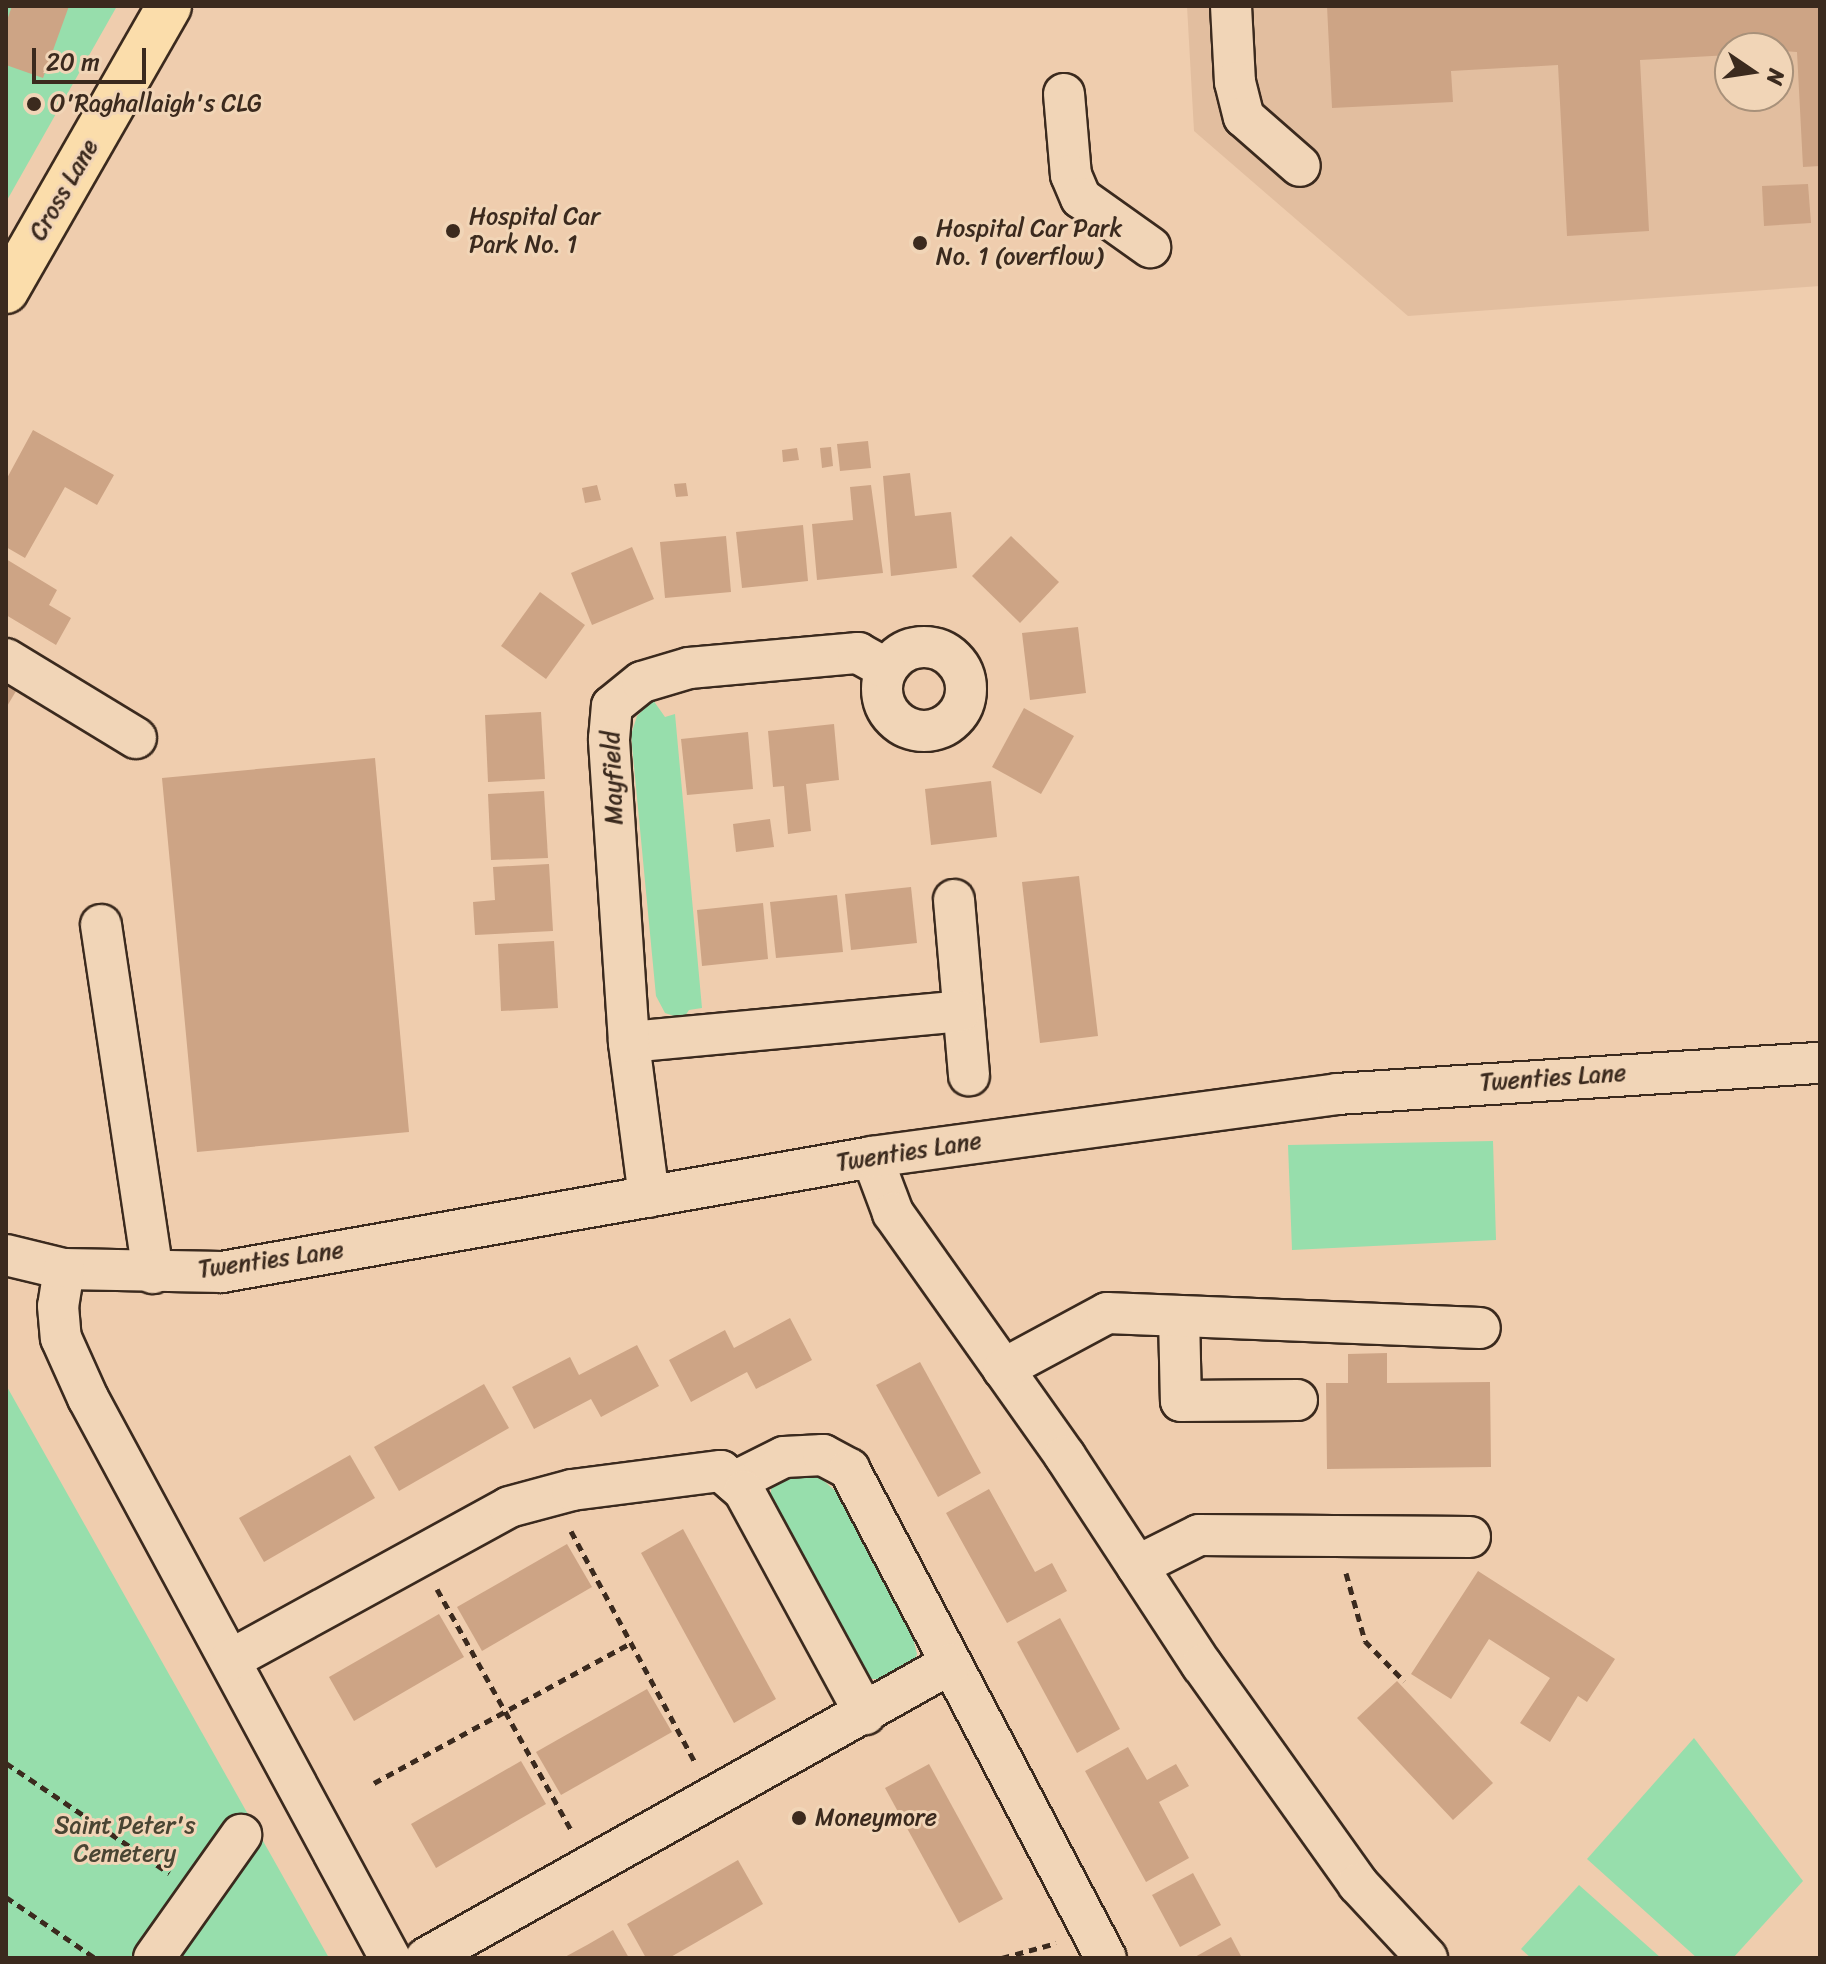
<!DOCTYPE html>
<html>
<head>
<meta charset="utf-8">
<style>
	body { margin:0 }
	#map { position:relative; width:1826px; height:1964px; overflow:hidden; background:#efcdae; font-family:Sriracha,sans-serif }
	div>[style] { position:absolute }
	.built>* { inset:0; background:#e2be9f }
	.green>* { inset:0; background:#97deac }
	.building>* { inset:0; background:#cda485 }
	.path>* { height:5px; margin-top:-2.5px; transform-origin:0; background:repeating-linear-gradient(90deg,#3b2a1e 0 8px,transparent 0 14px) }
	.roads { filter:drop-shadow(2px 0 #3b2a1e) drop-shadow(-2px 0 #3b2a1e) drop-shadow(0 2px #3b2a1e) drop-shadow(0 -2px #3b2a1e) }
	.minor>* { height:40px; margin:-20px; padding:0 20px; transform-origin:20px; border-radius:20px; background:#f1d5b7 }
	.minor>.ring { margin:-20px; padding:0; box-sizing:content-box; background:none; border:40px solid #f1d5b7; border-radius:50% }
	.major>* { height:44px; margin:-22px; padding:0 22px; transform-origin:22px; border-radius:22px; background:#fbddab }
	.dots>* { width:22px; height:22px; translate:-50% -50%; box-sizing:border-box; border:4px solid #f1d5b7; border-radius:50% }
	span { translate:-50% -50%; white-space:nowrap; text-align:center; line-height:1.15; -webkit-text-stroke:6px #f1d5b7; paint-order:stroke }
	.poi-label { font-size:24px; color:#3b2a1e }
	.left { translate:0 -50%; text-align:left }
	.street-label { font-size:24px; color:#3b2a1e }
	.park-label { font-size:24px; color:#494533 }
	.frame { position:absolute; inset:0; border:8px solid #3b2a1e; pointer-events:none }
	.north { position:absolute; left:1714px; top:32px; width:80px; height:80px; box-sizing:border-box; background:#f1d5b7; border:2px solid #a8917a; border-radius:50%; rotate:103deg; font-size:22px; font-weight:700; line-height:32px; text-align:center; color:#3b2a1e }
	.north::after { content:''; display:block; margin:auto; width:28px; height:36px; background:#3b2a1e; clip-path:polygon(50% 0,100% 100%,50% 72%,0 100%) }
	.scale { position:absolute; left:32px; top:48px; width:114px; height:36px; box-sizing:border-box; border:4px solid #3b2a1e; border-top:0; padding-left:10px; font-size:24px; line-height:28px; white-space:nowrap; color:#3b2a1e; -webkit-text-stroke:6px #f1d5b7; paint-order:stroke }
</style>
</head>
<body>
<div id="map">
	<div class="built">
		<i style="clip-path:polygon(evenodd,1187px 6px,1820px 6px,1820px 286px,1408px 316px,1194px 131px,1187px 6px,1730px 48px,1778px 48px,1778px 96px,1730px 96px,1730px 48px)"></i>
	</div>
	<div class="green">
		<i style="clip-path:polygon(6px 6px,117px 6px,6px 202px)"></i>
		<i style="clip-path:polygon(653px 700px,665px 717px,675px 714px,702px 1008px,689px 1010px,683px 1019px,665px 1013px,656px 996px,631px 735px,637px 716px)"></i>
		<i style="clip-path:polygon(1493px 1141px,1496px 1240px,1292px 1250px,1288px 1145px)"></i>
		<i style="clip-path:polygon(6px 1385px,329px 1958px,6px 1958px)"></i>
		<i style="clip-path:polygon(809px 1468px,840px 1495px,913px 1638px,917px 1654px,911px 1670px,884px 1679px,872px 1679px,857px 1668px,771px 1512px,771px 1488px,780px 1475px)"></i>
		<i style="clip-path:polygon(1694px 1738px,1803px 1881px,1733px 1958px,1697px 1958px,1587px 1859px)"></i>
		<i style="clip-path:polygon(1579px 1885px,1661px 1958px,1531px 1958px,1521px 1949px)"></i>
	</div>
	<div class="building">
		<i style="clip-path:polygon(12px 6px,69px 6px,43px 78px,6px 65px,6px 23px)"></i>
		<i style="clip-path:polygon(1327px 6px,1820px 6px,1820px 166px,1803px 167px,1797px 52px,1730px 48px,1730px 55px,1640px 60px,1649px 231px,1567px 236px,1558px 65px,1451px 71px,1453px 102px,1332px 108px)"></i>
		<i style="clip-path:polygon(1808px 184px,1811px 223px,1764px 226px,1762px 186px)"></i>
		<i style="clip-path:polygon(33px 430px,114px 475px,97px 505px,65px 487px,25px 558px,6px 547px,6px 480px)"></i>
		<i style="clip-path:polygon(868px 441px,871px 468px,840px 471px,837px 444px)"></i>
		<i style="clip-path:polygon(831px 447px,833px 466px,822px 468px,820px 448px)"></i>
		<i style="clip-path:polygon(797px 448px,799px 460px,783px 462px,782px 450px)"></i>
		<i style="clip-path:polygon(910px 473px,915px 516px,951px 512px,957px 568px,891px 576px,883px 476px)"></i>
		<i style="clip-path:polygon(686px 483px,688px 496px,676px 497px,674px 484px)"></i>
		<i style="clip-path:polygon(597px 485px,601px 500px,585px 503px,582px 488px)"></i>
		<i style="clip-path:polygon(871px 485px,883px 573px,817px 580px,812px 524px,853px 520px,850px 487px)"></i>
		<i style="clip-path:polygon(803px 525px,808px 581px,742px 588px,736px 532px)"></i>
		<i style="clip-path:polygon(726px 536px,731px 592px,665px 598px,660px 542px)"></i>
		<i style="clip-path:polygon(1011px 536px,1059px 582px,1020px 623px,972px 576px)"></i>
		<i style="clip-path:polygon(632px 547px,654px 599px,592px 625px,571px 573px)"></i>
		<i style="clip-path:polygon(6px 559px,57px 590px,49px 605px,71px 618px,56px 645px,6px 615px)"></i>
		<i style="clip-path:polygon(540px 592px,585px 625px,546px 679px,501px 646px)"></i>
		<i style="clip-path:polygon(1078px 627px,1086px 693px,1030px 700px,1022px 633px)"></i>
		<i style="clip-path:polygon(6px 671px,22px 681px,6px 708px)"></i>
		<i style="clip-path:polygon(1024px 708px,1074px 736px,1041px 794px,992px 767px)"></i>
		<i style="clip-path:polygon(541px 712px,545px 779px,488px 782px,485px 715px)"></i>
		<i style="clip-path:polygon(834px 724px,839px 780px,806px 784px,811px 831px,788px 834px,784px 786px,773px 787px,768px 731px)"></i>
		<i style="clip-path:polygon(748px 732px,753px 789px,687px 795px,681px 739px)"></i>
		<i style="clip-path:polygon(375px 758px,409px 1132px,197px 1152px,162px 778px)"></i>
		<i style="clip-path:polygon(991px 781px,997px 837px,931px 845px,925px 789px)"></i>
		<i style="clip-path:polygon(544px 791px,548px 858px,491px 860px,488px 794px)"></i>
		<i style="clip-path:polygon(770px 819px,774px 847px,736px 852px,733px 824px)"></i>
		<i style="clip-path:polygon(549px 864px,553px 931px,475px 935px,473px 902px,495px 900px,493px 867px)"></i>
		<i style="clip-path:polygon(1079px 876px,1098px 1036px,1040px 1043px,1022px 882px)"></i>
		<i style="clip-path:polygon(911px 887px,917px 943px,851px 950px,845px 894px)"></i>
		<i style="clip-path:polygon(837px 895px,843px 952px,776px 958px,770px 902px)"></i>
		<i style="clip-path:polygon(763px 903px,768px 959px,702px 966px,697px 910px)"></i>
		<i style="clip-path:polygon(554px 941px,558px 1008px,501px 1011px,498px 944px)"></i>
		<i style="clip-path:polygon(790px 1318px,812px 1360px,756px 1389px,747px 1372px,691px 1402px,669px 1360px,725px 1330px,734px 1348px)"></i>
		<i style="clip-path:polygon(637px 1345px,659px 1386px,601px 1417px,591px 1399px,534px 1429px,512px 1387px,570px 1357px,579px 1375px)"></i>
		<i style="clip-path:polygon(1387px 1353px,1387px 1383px,1490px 1382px,1491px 1467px,1327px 1469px,1326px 1383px,1348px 1383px,1348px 1354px)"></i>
		<i style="clip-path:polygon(920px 1362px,981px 1473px,938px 1497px,876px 1385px)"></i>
		<i style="clip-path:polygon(484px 1384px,509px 1428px,399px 1491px,374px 1447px)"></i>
		<i style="clip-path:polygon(350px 1455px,375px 1498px,264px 1562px,239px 1518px)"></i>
		<i style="clip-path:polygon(989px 1489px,1035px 1572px,1052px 1563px,1067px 1591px,1007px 1623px,946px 1513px)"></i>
		<i style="clip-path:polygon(683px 1529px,776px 1699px,734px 1723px,641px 1553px)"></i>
		<i style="clip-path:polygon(567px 1544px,592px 1587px,482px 1651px,457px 1607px)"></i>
		<i style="clip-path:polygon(1478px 1571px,1615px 1659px,1587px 1702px,1578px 1696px,1550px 1742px,1520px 1723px,1550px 1678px,1489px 1639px,1451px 1699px,1411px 1674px)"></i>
		<i style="clip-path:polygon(439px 1614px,464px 1657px,354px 1721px,329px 1677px)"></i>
		<i style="clip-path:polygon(1060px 1618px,1120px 1729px,1077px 1753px,1017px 1642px)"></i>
		<i style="clip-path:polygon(1397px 1681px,1493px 1783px,1453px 1820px,1357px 1718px)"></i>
		<i style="clip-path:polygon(647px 1689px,672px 1732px,561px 1795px,536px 1752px)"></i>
		<i style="clip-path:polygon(1128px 1747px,1147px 1780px,1176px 1764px,1189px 1786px,1159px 1802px,1189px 1858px,1146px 1882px,1085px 1771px)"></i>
		<i style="clip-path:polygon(521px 1761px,546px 1804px,436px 1868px,411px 1824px)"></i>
		<i style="clip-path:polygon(929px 1764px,1003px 1899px,959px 1923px,885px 1788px)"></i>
		<i style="clip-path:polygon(738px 1860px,763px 1904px,669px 1958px,646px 1958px,627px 1924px)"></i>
		<i style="clip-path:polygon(1193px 1873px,1221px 1925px,1180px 1947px,1152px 1895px)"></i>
		<i style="clip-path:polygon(613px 1930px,629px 1958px,563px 1958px,587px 1945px)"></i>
		<i style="clip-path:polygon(1231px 1937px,1242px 1958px,1193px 1958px)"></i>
	</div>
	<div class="path">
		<i style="left:571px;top:1531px;width:262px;rotate:61.8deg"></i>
		<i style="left:1346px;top:1573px;width:71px;rotate:74.4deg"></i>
		<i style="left:1365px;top:1641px;width:56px;rotate:45.7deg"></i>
		<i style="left:437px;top:1589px;width:278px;rotate:60.9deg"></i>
		<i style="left:6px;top:1763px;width:197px;rotate:34deg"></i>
		<i style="left:374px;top:1783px;width:293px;rotate:-28.6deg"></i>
		<i style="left:6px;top:1897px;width:108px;rotate:34.4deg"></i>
		<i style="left:1002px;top:1958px;width:56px;rotate:-15.5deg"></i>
	</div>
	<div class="roads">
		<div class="minor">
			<i style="left:1231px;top:6px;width:76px;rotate:87deg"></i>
			<i style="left:1235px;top:82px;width:36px;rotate:76deg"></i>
			<i style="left:1244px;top:117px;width:74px;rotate:41.2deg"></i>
			<i style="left:1064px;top:94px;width:81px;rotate:85.1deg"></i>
			<i style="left:1071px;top:175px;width:25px;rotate:67deg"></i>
			<i style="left:1081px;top:198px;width:85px;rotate:35.4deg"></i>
			<i class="ring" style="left:882px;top:647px;width:44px;height:44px"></i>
			<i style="left:6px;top:659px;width:152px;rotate:31.3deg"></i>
			<i style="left:954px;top:900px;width:176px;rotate:85.1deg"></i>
			<i style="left:101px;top:925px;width:352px;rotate:81.5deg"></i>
			<i style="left:629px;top:1042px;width:333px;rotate:-5.3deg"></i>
			<i style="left:872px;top:1157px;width:60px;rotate:69.4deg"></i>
			<i style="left:893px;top:1213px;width:298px;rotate:54.7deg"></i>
			<i style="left:1065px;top:1456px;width:250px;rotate:56.8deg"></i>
			<i style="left:1202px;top:1665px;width:269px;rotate:54.5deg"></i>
			<i style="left:1358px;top:1884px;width:101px;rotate:47deg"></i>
			<i style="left:649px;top:1197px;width:156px;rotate:-97.4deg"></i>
			<i style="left:629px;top:1042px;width:304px;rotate:-93.8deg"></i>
			<i style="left:609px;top:739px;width:33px;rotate:-85deg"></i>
			<i style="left:612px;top:706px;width:38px;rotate:-39deg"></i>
			<i style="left:642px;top:682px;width:49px;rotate:-16.6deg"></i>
			<i style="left:689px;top:668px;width:170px;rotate:-5.1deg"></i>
			<i style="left:858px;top:653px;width:31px;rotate:29deg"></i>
			<i style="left:6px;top:1255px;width:60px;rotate:13.6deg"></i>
			<i style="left:64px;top:1269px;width:158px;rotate:1.1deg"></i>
			<i style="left:222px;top:1272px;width:660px;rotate:-10.03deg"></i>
			<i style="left:872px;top:1157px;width:469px;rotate:-7.7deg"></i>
			<i style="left:1337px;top:1094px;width:484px;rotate:-3.7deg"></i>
			<i style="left:64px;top:1269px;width:37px;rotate:99deg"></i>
			<i style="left:58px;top:1306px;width:32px;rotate:85deg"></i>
			<i style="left:61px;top:1338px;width:66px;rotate:65.8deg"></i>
			<i style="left:88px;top:1398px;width:636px;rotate:61.66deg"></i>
			<i style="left:1179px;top:1316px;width:85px;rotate:88.7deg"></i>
			<i style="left:1181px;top:1401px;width:116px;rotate:-0.5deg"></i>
			<i style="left:1003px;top:1369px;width:118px;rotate:-28.3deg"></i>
			<i style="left:1107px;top:1313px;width:373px;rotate:2.3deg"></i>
			<i style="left:734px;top:1482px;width:56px;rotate:-26.6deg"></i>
			<i style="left:784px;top:1457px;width:39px;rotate:-3deg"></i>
			<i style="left:823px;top:1455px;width:30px;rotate:28deg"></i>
			<i style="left:849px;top:1469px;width:552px;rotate:62.28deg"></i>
			<i style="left:1137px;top:1566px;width:69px;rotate:-26.6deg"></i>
			<i style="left:1199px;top:1535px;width:271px;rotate:0.4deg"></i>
			<i style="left:230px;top:1660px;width:318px;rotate:-28.7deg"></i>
			<i style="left:509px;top:1507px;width:65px;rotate:-15.1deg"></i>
			<i style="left:572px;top:1490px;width:150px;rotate:-7.3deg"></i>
			<i style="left:721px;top:1471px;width:30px;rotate:41deg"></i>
			<i style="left:744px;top:1491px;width:254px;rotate:61.5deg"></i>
			<i style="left:154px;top:1958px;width:151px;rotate:-54.7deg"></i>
			<i style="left:426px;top:1958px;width:601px;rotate:-29.3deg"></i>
		</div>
		<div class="major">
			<i style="left:6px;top:291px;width:328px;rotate:-60.2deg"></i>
		</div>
	</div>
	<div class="dots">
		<i style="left:34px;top:104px;background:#3b2a1e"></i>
		<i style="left:453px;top:231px;background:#3b2a1e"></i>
		<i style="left:920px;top:243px;background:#3b2a1e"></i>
		<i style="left:799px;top:1818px;background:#3b2a1e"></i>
	</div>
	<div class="poi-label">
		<span class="left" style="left:50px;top:104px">O'Raghallaigh's CLG</span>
		<span class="left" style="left:469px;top:231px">Hospital Car<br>Park No. 1</span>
		<span class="left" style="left:936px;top:243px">Hospital Car Park<br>No. 1 (overflow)</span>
		<span class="left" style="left:815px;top:1818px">Moneymore</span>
	</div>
	<div class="street-label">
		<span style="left:64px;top:190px;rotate:-60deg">Cross Lane</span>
		<span style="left:613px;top:778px;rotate:-92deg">Mayfield</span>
		<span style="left:1553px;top:1078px;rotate:-4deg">Twenties Lane</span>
		<span style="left:909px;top:1152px;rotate:-9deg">Twenties Lane</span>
		<span style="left:271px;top:1260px;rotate:-8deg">Twenties Lane</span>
	</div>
	<div class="park-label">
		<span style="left:125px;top:1840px">Saint Peter's<br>Cemetery</span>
	</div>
	<div class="frame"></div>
	<div class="north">N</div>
	<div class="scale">20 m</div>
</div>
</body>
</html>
